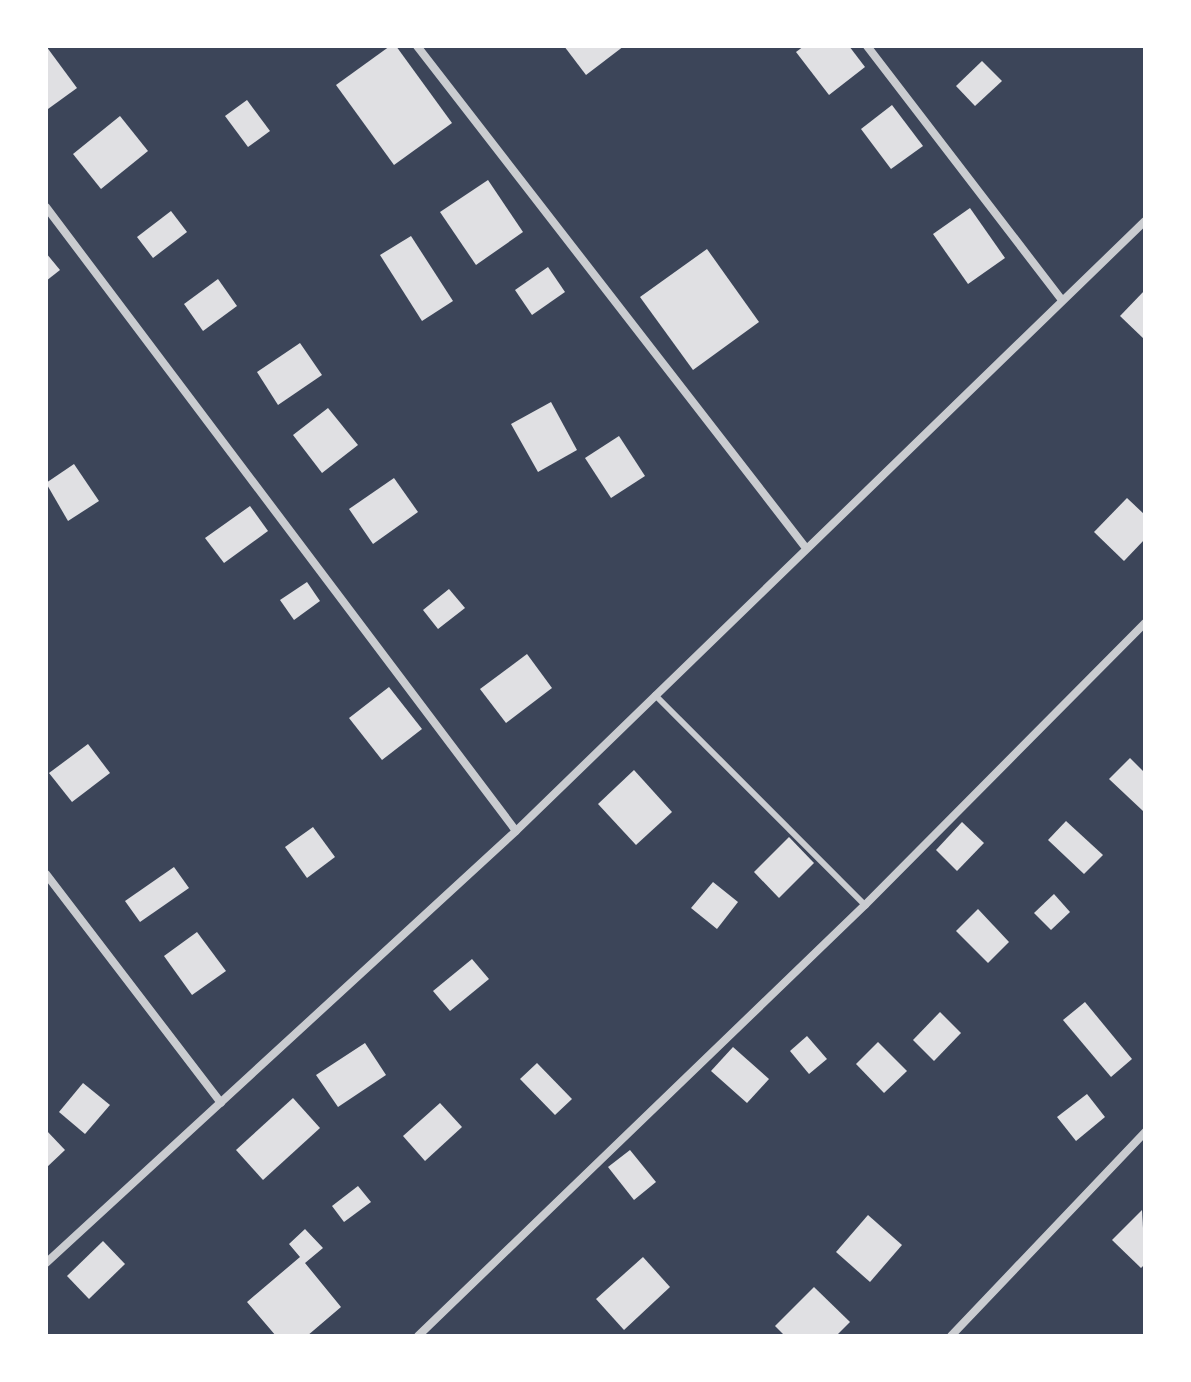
<!DOCTYPE html>
<html>
<head>
<meta charset="utf-8">
<style>
	body { margin:0 }
	#map { position:relative; width:1191px; height:1382px; overflow:hidden; background:#2d3142; font-family:Raleway,sans-serif }
	div>[style] { position:absolute }
	.green>* { inset:0; background:#3c4559 }
	.building>* { inset:0; background:#e0e0e3 }
	.service>* { height:6px; margin:-3px; padding:0 3px; transform-origin:3px; border-radius:3px; background:#caccd0 }
	.minor>* { height:8px; margin:-4px; padding:0 4px; transform-origin:4px; border-radius:4px; background:#caccd0 }
	span { translate:-50% -50%; white-space:nowrap; text-align:center; line-height:1.15; -webkit-text-stroke:6px #fff; paint-order:stroke }
	.frame { position:absolute; inset:0; border:48px solid #fff; pointer-events:none }
</style>
</head>
<body>
<div id="map">
	<div class="green">
		<i style="clip-path:polygon(46px 46px,1145px 46px,1145px 1336px,46px 1336px)"></i>
	</div>
	<div class="building">
		<i style="clip-path:polygon(46px 46px,77px 88px,48px 109px,46px 107px)"></i>
		<i style="clip-path:polygon(390px 46px,396px 46px,452px 123px,394px 165px,336px 85px)"></i>
		<i style="clip-path:polygon(564px 46px,624px 46px,586px 75px)"></i>
		<i style="clip-path:polygon(804px 46px,849px 46px,865px 67px,829px 95px,796px 52px)"></i>
		<i style="clip-path:polygon(982px 61px,1002px 81px,975px 106px,956px 86px)"></i>
		<i style="clip-path:polygon(247px 100px,270px 131px,248px 147px,225px 116px)"></i>
		<i style="clip-path:polygon(892px 105px,923px 146px,891px 169px,861px 129px)"></i>
		<i style="clip-path:polygon(120px 116px,148px 151px,101px 189px,73px 154px)"></i>
		<i style="clip-path:polygon(488px 180px,523px 232px,476px 265px,440px 212px)"></i>
		<i style="clip-path:polygon(970px 208px,1005px 258px,968px 284px,933px 234px)"></i>
		<i style="clip-path:polygon(171px 211px,187px 232px,153px 258px,137px 237px)"></i>
		<i style="clip-path:polygon(411px 236px,453px 301px,422px 321px,380px 255px)"></i>
		<i style="clip-path:polygon(707px 249px,759px 322px,693px 370px,640px 297px)"></i>
		<i style="clip-path:polygon(46px 253px,60px 270px,46px 281px)"></i>
		<i style="clip-path:polygon(548px 267px,565px 292px,532px 315px,515px 290px)"></i>
		<i style="clip-path:polygon(218px 279px,237px 306px,203px 331px,184px 304px)"></i>
		<i style="clip-path:polygon(1145px 290px,1145px 340px,1120px 316px)"></i>
		<i style="clip-path:polygon(300px 343px,322px 375px,278px 405px,257px 372px)"></i>
		<i style="clip-path:polygon(551px 402px,577px 450px,538px 472px,511px 424px)"></i>
		<i style="clip-path:polygon(328px 408px,358px 445px,322px 473px,293px 435px)"></i>
		<i style="clip-path:polygon(619px 436px,645px 476px,611px 498px,585px 458px)"></i>
		<i style="clip-path:polygon(74px 464px,99px 501px,68px 521px,46px 483px)"></i>
		<i style="clip-path:polygon(394px 478px,418px 512px,373px 544px,349px 509px)"></i>
		<i style="clip-path:polygon(1127px 498px,1145px 515px,1145px 539px,1124px 561px,1094px 532px)"></i>
		<i style="clip-path:polygon(250px 506px,268px 531px,224px 563px,205px 538px)"></i>
		<i style="clip-path:polygon(307px 582px,320px 601px,294px 620px,280px 600px)"></i>
		<i style="clip-path:polygon(449px 589px,465px 608px,438px 629px,423px 610px)"></i>
		<i style="clip-path:polygon(527px 654px,552px 688px,506px 723px,480px 689px)"></i>
		<i style="clip-path:polygon(389px 687px,422px 729px,382px 760px,349px 718px)"></i>
		<i style="clip-path:polygon(88px 744px,110px 773px,72px 802px,49px 773px)"></i>
		<i style="clip-path:polygon(1130px 758px,1145px 773px,1143px 811px,1109px 779px)"></i>
		<i style="clip-path:polygon(634px 770px,672px 812px,636px 845px,598px 804px)"></i>
		<i style="clip-path:polygon(1066px 821px,1103px 855px,1084px 874px,1048px 840px)"></i>
		<i style="clip-path:polygon(962px 822px,984px 843px,957px 871px,936px 850px)"></i>
		<i style="clip-path:polygon(313px 827px,335px 857px,307px 878px,285px 847px)"></i>
		<i style="clip-path:polygon(789px 837px,814px 863px,779px 898px,754px 872px)"></i>
		<i style="clip-path:polygon(174px 867px,189px 888px,140px 922px,125px 901px)"></i>
		<i style="clip-path:polygon(713px 882px,738px 902px,717px 929px,691px 908px)"></i>
		<i style="clip-path:polygon(1054px 894px,1070px 912px,1051px 930px,1034px 913px)"></i>
		<i style="clip-path:polygon(978px 909px,1009px 942px,988px 963px,956px 931px)"></i>
		<i style="clip-path:polygon(197px 932px,226px 971px,192px 995px,164px 956px)"></i>
		<i style="clip-path:polygon(472px 959px,489px 979px,450px 1011px,433px 991px)"></i>
		<i style="clip-path:polygon(1085px 1002px,1132px 1059px,1111px 1077px,1063px 1020px)"></i>
		<i style="clip-path:polygon(940px 1012px,961px 1033px,934px 1061px,913px 1040px)"></i>
		<i style="clip-path:polygon(807px 1036px,827px 1059px,809px 1074px,790px 1051px)"></i>
		<i style="clip-path:polygon(878px 1042px,907px 1071px,884px 1093px,856px 1064px)"></i>
		<i style="clip-path:polygon(365px 1043px,386px 1075px,338px 1107px,316px 1075px)"></i>
		<i style="clip-path:polygon(733px 1047px,769px 1079px,747px 1103px,711px 1071px)"></i>
		<i style="clip-path:polygon(537px 1063px,572px 1099px,555px 1115px,520px 1079px)"></i>
		<i style="clip-path:polygon(83px 1083px,110px 1105px,85px 1134px,59px 1112px)"></i>
		<i style="clip-path:polygon(1087px 1094px,1105px 1117px,1076px 1141px,1057px 1117px)"></i>
		<i style="clip-path:polygon(293px 1098px,320px 1128px,263px 1180px,236px 1150px)"></i>
		<i style="clip-path:polygon(440px 1103px,462px 1127px,425px 1161px,403px 1136px)"></i>
		<i style="clip-path:polygon(46px 1130px,65px 1150px,46px 1168px)"></i>
		<i style="clip-path:polygon(630px 1150px,656px 1182px,634px 1200px,608px 1167px)"></i>
		<i style="clip-path:polygon(358px 1186px,371px 1202px,344px 1222px,332px 1206px)"></i>
		<i style="clip-path:polygon(1142px 1210px,1145px 1264px,1141px 1268px,1112px 1240px)"></i>
		<i style="clip-path:polygon(868px 1215px,902px 1245px,870px 1282px,836px 1252px)"></i>
		<i style="clip-path:polygon(305px 1229px,323px 1248px,305px 1263px,341px 1307px,307px 1336px,276px 1336px,247px 1302px,300px 1257px,289px 1244px)"></i>
		<i style="clip-path:polygon(103px 1241px,125px 1264px,89px 1299px,67px 1276px)"></i>
		<i style="clip-path:polygon(643px 1257px,670px 1287px,624px 1330px,596px 1299px)"></i>
		<i style="clip-path:polygon(814px 1287px,850px 1322px,836px 1336px,785px 1336px,775px 1326px)"></i>
	</div>
	<div class="service">
		<i style="left:655px;top:695px;width:297px;rotate:45deg"></i>
	</div>
	<div class="minor">
		<i style="left:417px;top:46px;width:635px;rotate:52.23deg"></i>
		<i style="left:867px;top:46px;width:320px;rotate:52.5deg"></i>
		<i style="left:46px;top:207px;width:781px;rotate:53.01deg"></i>
		<i style="left:46px;top:874px;width:288px;rotate:52.6deg"></i>
		<i style="left:46px;top:1263px;width:638px;rotate:-42.59deg"></i>
		<i style="left:516px;top:831px;width:876px;rotate:-44.12deg"></i>
		<i style="left:418px;top:1336px;width:621px;rotate:-43.96deg"></i>
		<i style="left:865px;top:905px;width:397px;rotate:-45.2deg"></i>
		<i style="left:951px;top:1336px;width:282px;rotate:-46.4deg"></i>
	</div>
	<div class="frame"></div>
</div>
</body>
</html>
